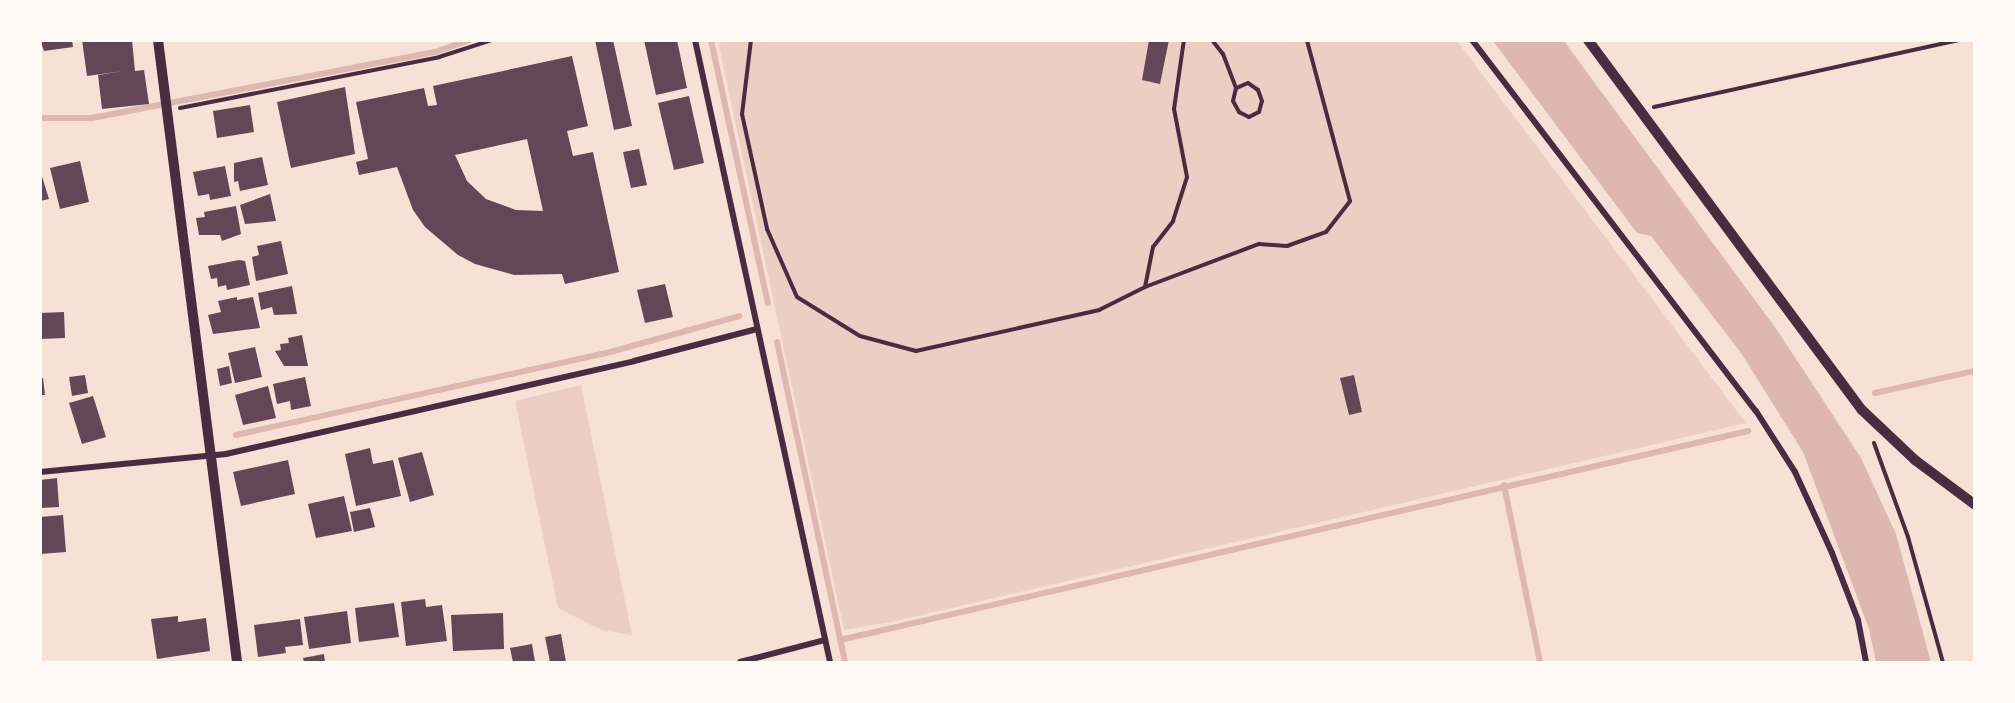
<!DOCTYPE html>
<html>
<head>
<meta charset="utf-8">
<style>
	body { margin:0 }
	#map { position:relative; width:2015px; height:703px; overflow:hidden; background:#f7e1d7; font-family:"DM Sans",sans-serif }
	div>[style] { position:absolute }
	.green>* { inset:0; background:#ebcfc5 }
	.water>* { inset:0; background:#dcb8b0 }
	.stream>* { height:6px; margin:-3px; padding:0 3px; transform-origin:3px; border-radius:3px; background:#dcb8b0 }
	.building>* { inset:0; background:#644757 }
	.path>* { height:4px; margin:-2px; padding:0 2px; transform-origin:2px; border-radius:2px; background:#4a2c40 }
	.minor>* { height:6px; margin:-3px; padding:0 3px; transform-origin:3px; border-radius:3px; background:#4a2c40 }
	.tertiary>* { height:10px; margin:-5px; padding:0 5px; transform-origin:5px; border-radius:5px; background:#4a2c40 }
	span { translate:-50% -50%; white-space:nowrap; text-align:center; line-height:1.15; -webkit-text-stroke:6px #fffaf5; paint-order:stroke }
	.frame { position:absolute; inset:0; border:42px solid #fffaf5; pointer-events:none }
</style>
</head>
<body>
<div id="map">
	<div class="green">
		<i style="clip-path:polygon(718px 41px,1457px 41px,1746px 423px,896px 621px,844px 630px)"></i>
		<i style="clip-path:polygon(581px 385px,632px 635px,601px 630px,558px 608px,515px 401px)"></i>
	</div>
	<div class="water">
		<i style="clip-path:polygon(1493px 41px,1564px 41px,1777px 330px,1861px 458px,1896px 534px,1931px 662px,1876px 662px,1869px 629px,1803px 452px,1741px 353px,1651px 236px,1637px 233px)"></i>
	</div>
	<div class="stream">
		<i style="left:711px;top:40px;width:269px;rotate:77.8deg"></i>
		<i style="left:40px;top:118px;width:52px"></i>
		<i style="left:92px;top:118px;width:349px;rotate:-10.9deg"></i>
		<i style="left:435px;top:52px;width:37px;rotate:-19deg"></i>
		<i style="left:777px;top:342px;width:327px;rotate:78deg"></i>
		<i style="left:1875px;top:393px;width:101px;rotate:-12.5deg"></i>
		<i style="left:236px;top:435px;width:387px;rotate:-12.5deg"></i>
		<i style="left:614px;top:351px;width:130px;rotate:-15.6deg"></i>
		<i style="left:1504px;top:485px;width:181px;rotate:78.5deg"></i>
		<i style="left:840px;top:640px;width:932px;rotate:-12.96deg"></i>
	</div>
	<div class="building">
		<i style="clip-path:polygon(40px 40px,72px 40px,73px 47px,44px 51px)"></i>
		<i style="clip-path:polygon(82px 40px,132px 40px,135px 71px,144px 70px,149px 104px,102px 109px,98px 75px,124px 71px,87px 76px)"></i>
		<i style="clip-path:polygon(595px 40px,613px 40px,632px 126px,614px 130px)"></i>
		<i style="clip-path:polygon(644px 40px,677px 40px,687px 88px,656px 95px)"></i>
		<i style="clip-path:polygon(1149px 40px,1169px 40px,1160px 84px,1142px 80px)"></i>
		<i style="clip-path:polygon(evenodd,572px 56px,588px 126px,567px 131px,573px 156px,593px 152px,619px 272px,565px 284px,562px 274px,514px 275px,475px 264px,458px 255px,425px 227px,413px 210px,397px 167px,359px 175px,356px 162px,368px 159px,356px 102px,424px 88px,428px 106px,437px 105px,433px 86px,572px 56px,527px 139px,543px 211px,516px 210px,486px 199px,467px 181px,455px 155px,527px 139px)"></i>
		<i style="clip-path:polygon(345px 87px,355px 154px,291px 168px,277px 102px)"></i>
		<i style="clip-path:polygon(689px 96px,704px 163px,674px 170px,658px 103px)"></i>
		<i style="clip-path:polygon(250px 105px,254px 132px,217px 138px,213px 111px)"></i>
		<i style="clip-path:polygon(639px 149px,647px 185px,631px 188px,623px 152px)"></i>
		<i style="clip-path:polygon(262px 157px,268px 185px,240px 191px,238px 181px,234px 182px,234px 163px)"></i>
		<i style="clip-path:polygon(80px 161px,89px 202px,60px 209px,50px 168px)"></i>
		<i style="clip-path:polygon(225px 166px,231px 196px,210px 200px,209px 194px,198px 196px,193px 172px)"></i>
		<i style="clip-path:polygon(40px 170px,49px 199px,40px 201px)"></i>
		<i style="clip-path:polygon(270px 194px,276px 221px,245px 224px,240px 205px)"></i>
		<i style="clip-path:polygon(236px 206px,241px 234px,222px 241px,220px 235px,199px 235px,196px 218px,205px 217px,204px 212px)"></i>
		<i style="clip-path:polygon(281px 241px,288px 274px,256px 281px,252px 257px,259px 255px,257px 246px)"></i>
		<i style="clip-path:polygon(239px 260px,245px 261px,250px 285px,227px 290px,226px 285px,218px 287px,217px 278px,211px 279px,208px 266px)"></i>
		<i style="clip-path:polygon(665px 284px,673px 317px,645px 323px,637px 290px)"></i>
		<i style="clip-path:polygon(292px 286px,297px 314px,274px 315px,272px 307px,261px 310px,258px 293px)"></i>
		<i style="clip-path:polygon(237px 297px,237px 300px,253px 297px,260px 328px,213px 334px,208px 315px,221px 312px,218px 301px)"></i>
		<i style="clip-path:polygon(64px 312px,65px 338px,40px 339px,40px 313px)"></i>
		<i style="clip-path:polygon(302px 335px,308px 366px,284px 366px,275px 351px,281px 350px,280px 344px,289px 343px,288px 338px)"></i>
		<i style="clip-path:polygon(255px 347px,262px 377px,235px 383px,228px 353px)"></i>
		<i style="clip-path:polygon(229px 366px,232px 383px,220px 386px,217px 369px)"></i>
		<i style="clip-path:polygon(85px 375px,88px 393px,72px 396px,69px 377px)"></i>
		<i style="clip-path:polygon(1354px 375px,1362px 412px,1349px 415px,1340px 378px)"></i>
		<i style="clip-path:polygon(305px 377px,311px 406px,291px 410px,290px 401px,277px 404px,273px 384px)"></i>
		<i style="clip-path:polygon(43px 378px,45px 395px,40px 395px,40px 379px)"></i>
		<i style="clip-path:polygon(268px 386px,276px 418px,243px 425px,235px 395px)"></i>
		<i style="clip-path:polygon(93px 396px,106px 437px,82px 444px,69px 403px)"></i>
		<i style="clip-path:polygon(370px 448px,373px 464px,393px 460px,401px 496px,356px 506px,345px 454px)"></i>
		<i style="clip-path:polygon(422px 452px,434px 495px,410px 502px,398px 458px)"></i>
		<i style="clip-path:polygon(288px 460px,295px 494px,241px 506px,233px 472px)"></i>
		<i style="clip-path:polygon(57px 478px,59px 507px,40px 508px,40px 480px)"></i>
		<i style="clip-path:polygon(344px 496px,352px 531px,316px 538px,308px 504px)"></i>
		<i style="clip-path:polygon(370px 508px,375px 527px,354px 532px,350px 512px)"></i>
		<i style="clip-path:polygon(63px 515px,66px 552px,40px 554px,40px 517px)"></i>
		<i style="clip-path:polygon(425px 599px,426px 607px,442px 605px,447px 641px,406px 646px,401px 602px)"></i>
		<i style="clip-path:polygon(394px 603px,399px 637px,359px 642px,355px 608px)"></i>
		<i style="clip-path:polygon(347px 611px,351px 643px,309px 649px,304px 617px)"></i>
		<i style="clip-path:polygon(503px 613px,504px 649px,453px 651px,451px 615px)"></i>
		<i style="clip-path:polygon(178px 616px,178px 622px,206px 618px,210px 651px,157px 659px,151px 619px)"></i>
		<i style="clip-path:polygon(300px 619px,303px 645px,285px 647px,286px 653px,258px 657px,254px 625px)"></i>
		<i style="clip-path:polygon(561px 634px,566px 662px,550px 662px,545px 637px)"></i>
		<i style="clip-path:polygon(532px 644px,535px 662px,513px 662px,510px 648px)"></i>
		<i style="clip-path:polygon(324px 654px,325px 662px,304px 662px,303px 658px)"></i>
	</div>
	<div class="path">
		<i style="left:751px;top:40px;width:75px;rotate:96.9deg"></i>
		<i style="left:742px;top:114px;width:118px;rotate:77.7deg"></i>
		<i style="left:767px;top:229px;width:74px;rotate:66.2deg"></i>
		<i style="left:797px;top:297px;width:74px;rotate:31.8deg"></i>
		<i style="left:860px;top:336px;width:58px;rotate:15deg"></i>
		<i style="left:916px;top:351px;width:188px;rotate:-12.6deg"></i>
		<i style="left:1099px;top:310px;width:51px;rotate:-26.6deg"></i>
		<i style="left:1145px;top:287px;width:122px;rotate:-20.7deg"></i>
		<i style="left:1259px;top:244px;width:28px;rotate:4deg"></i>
		<i style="left:1287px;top:246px;width:41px;rotate:-19.7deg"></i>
		<i style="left:1326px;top:232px;width:39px;rotate:-52deg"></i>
		<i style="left:1350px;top:201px;width:167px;rotate:-105deg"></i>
		<i style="left:1212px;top:40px;width:18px;rotate:52deg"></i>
		<i style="left:1223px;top:54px;width:36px;rotate:69deg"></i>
		<i style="left:1236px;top:88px;width:13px;rotate:103deg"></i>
		<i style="left:1233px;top:101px;width:13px;rotate:61deg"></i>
		<i style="left:1239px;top:112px;width:11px;rotate:27deg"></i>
		<i style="left:1249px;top:117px;width:11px;rotate:-27deg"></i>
		<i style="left:1259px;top:112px;width:11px;rotate:-75deg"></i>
		<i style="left:1262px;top:101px;width:12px;rotate:-110deg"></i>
		<i style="left:1258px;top:90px;width:12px;rotate:-145deg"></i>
		<i style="left:1248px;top:83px;width:13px;rotate:157deg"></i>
		<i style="left:1654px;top:107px;width:311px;rotate:-12.4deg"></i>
		<i style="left:180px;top:108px;width:264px;rotate:-11.1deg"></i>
		<i style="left:439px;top:57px;width:56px;rotate:-17.8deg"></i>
		<i style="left:1145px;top:287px;width:41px;rotate:-78.7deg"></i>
		<i style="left:1153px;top:247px;width:33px;rotate:-52deg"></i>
		<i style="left:1173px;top:221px;width:46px;rotate:-72.3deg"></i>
		<i style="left:1187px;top:177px;width:69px;rotate:-100.8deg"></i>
		<i style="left:1174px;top:109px;width:70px;rotate:-81.8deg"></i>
		<i style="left:1874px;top:443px;width:100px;rotate:70.1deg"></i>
		<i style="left:1908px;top:537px;width:130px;rotate:74.4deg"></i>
	</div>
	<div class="minor">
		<i style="left:695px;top:40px;width:636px;rotate:77.75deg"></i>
		<i style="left:1472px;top:40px;width:467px;rotate:52.6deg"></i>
		<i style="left:1756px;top:411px;width:72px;rotate:57.4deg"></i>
		<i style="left:1795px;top:472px;width:89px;rotate:65.4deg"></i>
		<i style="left:1832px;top:553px;width:72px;rotate:68.8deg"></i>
		<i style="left:1858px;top:620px;width:43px;rotate:79.2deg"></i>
		<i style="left:40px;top:472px;width:187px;rotate:-5.5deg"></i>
		<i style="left:226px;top:454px;width:418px;rotate:-12.8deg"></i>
		<i style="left:634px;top:361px;width:127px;rotate:-14.6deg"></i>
		<i style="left:740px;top:662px;width:88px;rotate:-14.5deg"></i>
	</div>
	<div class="tertiary">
		<i style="left:158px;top:40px;width:627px;rotate:82.76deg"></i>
		<i style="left:1588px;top:40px;width:460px;rotate:53.5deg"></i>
		<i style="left:1862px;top:410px;width:73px;rotate:43.3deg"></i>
		<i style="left:1915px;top:460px;width:74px;rotate:36.7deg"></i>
	</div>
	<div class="frame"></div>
</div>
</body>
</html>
